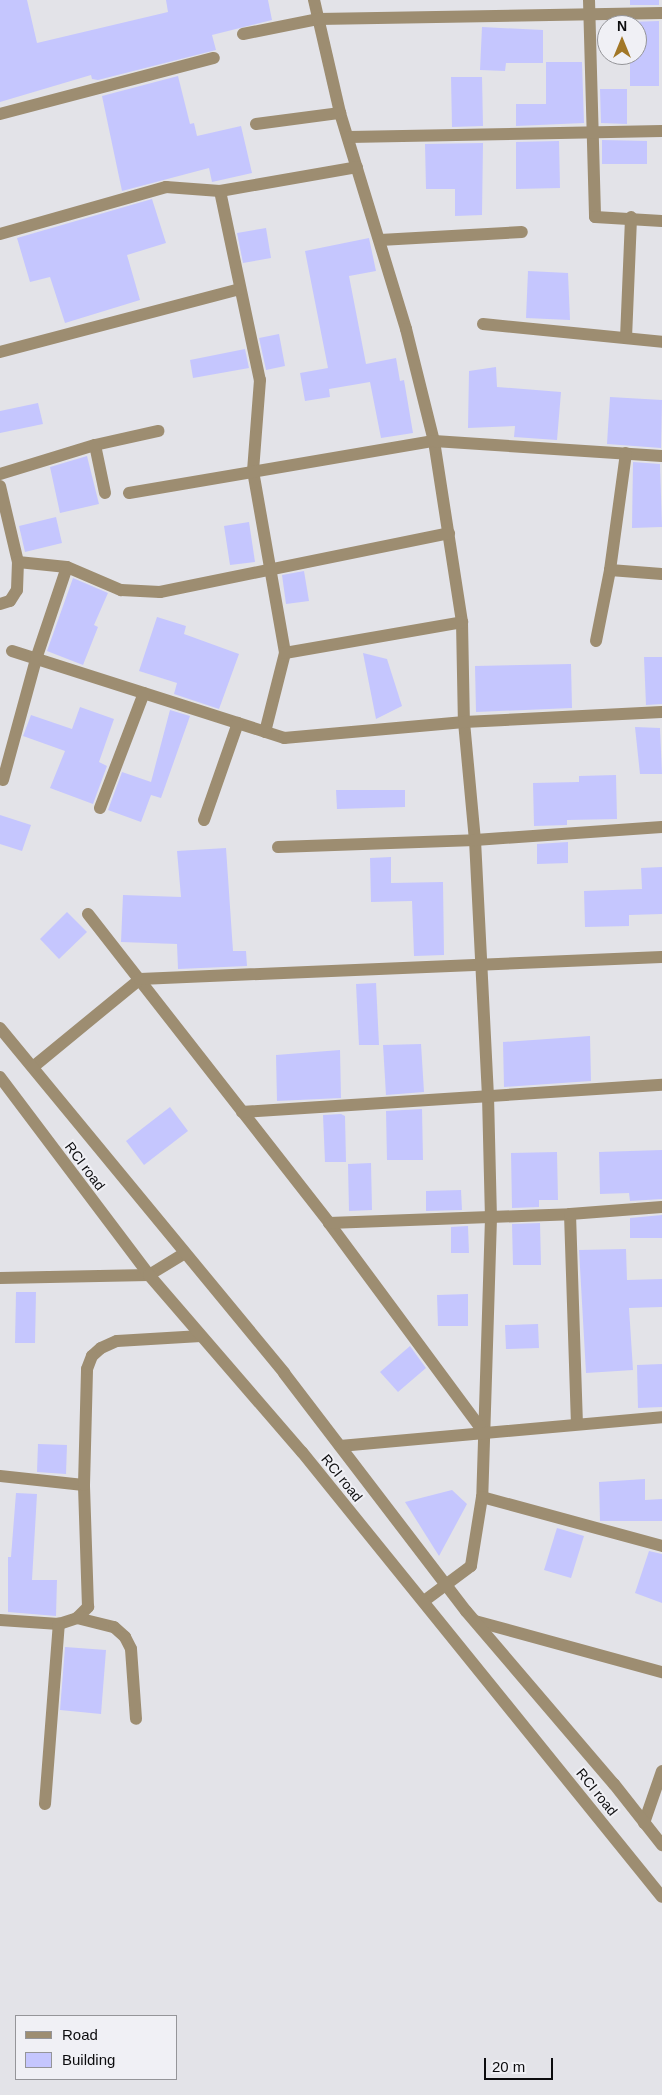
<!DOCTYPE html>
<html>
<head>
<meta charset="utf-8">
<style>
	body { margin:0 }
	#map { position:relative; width:662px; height:2095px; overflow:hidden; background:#e3e3e8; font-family:Arial,sans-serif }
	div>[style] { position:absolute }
	.building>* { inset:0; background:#c5c6fe }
	.minor>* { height:12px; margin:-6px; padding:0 6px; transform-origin:6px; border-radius:6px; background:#9d8d71 }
	.tertiary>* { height:12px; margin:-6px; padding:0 6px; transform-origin:6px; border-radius:6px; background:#9d8d71 }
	span { translate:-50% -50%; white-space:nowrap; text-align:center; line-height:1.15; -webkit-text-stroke:4px #f0f0f5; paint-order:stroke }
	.street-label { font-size:14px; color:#0c0c0e }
	.legend { position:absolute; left:15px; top:2015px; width:162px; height:65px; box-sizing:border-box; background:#f0f0f5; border:1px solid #959599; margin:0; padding:6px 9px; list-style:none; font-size:15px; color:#0c0c0e }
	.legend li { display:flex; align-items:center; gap:10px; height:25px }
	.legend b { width:25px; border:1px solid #959599 }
	.north { position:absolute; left:597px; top:15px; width:50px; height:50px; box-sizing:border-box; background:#f0f0f5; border:1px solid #959599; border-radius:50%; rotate:0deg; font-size:14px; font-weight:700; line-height:20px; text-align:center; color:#0c0c0e }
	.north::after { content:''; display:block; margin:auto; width:18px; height:22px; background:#a27727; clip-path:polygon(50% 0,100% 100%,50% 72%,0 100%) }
	.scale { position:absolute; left:484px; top:2058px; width:69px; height:22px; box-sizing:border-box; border:2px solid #0c0c0e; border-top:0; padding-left:6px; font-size:15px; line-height:18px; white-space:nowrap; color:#0c0c0e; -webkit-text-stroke:4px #f0f0f5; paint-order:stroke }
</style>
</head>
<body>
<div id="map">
	<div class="building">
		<i style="clip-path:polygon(0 0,27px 0,37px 43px,168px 12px,166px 0,268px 0,272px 20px,212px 35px,216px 50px,98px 80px,92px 79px,91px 75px,0 102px)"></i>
		<i style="clip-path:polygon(630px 0,659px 0,659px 5px,630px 5px)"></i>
		<i style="clip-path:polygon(659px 21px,659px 86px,630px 86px,630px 55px,637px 55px,637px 25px,630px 25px,630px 22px)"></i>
		<i style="clip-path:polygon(482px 27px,543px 30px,543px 63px,506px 63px,505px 71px,480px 70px)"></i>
		<i style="clip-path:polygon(546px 62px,582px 62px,584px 123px,516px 126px,516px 104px,546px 104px)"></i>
		<i style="clip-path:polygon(178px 76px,190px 124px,194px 123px,197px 136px,241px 126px,252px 173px,212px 182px,209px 168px,122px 191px,102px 96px)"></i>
		<i style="clip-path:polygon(451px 77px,482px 77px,483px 126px,452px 127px)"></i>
		<i style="clip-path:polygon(600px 89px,627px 89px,627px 124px,601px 123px)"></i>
		<i style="clip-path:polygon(602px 140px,647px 141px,647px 164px,602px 164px)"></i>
		<i style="clip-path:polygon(559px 141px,560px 188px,516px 189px,516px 142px)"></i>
		<i style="clip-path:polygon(483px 143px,482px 215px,455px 216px,455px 189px,426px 189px,425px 144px)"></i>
		<i style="clip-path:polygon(152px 199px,166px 243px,127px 255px,140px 300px,65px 323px,50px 277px,30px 282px,17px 238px)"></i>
		<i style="clip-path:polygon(266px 228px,271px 258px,243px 263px,237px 233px)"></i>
		<i style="clip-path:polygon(369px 238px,376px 271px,349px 276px,366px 364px,396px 358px,400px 381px,404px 380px,413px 433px,381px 438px,370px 382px,329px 389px,330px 397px,305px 401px,300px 373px,328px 368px,305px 251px)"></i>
		<i style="clip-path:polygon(528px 271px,568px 273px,570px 320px,526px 318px)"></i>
		<i style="clip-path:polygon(279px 334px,285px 366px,266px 370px,259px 338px)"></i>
		<i style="clip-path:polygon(245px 349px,249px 368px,193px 378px,190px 360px)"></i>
		<i style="clip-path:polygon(496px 367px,497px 387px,561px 392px,557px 440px,514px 437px,515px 426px,468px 428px,469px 371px)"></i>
		<i style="clip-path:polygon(610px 397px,662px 400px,661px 448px,607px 444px)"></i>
		<i style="clip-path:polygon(38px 403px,43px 424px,0 433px,0 411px)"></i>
		<i style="clip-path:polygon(87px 456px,99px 504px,60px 513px,50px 467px)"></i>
		<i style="clip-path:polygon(633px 462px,660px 464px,662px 527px,632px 528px)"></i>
		<i style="clip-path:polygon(56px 517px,62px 543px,25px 552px,19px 526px)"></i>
		<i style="clip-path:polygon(249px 522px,255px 562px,230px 565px,224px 526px)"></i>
		<i style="clip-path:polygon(304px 571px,309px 601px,286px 604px,282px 575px)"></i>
		<i style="clip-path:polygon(73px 578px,108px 593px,94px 625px,98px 627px,83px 665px,47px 651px)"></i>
		<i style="clip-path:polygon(157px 617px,186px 626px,184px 634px,239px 654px,219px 709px,174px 694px,177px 683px,139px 671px)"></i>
		<i style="clip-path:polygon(363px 653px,387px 659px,402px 706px,376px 719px)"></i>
		<i style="clip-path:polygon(644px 657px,662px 657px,662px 704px,646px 705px)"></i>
		<i style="clip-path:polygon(571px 664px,572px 708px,476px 712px,475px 666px)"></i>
		<i style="clip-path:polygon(80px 707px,114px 719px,99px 762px,107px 766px,93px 804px,50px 788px,65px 751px,23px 736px,31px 715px,72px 729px)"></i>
		<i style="clip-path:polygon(170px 710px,190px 716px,161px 798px,151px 795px,141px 822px,108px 810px,122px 772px,151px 782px)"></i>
		<i style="clip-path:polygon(635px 727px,660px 728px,662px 774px,640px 774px)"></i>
		<i style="clip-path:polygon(616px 775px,617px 819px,567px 820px,567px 825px,534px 826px,533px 783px,579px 782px,579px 776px)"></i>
		<i style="clip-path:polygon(336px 790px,405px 790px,405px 807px,337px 809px)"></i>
		<i style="clip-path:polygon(0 815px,31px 825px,22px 851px,0 844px)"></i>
		<i style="clip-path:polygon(568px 842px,568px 863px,537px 864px,537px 844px)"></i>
		<i style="clip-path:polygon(226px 848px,233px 951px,246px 951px,247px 966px,178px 969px,177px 944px,121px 942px,123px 895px,181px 897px,177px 851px)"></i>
		<i style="clip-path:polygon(391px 857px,391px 883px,443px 882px,444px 955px,414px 956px,412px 901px,371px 902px,370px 858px)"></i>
		<i style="clip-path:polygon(662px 867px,662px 914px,629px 915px,629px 926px,585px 927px,584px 891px,642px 889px,641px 868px)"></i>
		<i style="clip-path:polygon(67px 912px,87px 932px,59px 959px,40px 939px)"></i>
		<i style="clip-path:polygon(376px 983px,379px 1045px,359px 1045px,356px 984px)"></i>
		<i style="clip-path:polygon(590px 1036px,591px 1081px,504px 1087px,503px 1042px)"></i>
		<i style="clip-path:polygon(421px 1044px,424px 1092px,386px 1095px,383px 1045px)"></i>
		<i style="clip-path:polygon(340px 1050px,341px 1098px,277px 1101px,276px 1055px)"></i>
		<i style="clip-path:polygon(170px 1107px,188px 1131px,144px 1165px,126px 1141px)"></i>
		<i style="clip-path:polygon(422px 1109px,423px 1160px,387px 1160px,386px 1111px)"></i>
		<i style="clip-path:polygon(341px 1114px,345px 1116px,346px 1162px,325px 1162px,323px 1115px)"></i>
		<i style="clip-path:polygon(662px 1150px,662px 1199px,630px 1201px,629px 1193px,600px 1194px,599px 1152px)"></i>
		<i style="clip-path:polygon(557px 1152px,558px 1200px,539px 1200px,539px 1207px,512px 1208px,511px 1153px)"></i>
		<i style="clip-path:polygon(371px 1163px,372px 1210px,349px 1211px,348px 1164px)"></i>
		<i style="clip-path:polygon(461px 1190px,462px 1210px,426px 1211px,426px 1191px)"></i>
		<i style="clip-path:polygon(662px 1215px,662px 1238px,630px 1238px,630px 1218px)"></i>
		<i style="clip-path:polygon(540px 1223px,541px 1265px,513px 1265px,512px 1224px)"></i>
		<i style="clip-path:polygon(468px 1226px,469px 1253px,451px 1253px,451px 1227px)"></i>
		<i style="clip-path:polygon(626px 1249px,627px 1280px,662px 1279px,662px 1307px,629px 1308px,633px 1370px,586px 1373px,579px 1250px)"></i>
		<i style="clip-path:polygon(16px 1292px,36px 1292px,35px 1343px,15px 1343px)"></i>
		<i style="clip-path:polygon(468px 1294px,468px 1326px,438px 1326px,437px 1295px)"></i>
		<i style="clip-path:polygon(538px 1324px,539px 1348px,506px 1349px,505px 1325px)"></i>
		<i style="clip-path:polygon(410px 1346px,426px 1368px,398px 1392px,380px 1372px)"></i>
		<i style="clip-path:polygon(662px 1364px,662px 1407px,638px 1408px,637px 1365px)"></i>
		<i style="clip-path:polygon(38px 1444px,67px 1445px,66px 1474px,37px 1472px)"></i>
		<i style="clip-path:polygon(645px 1479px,645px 1500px,662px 1499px,662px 1521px,600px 1521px,599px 1482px)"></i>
		<i style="clip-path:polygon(452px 1490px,467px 1504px,439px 1556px,405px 1502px)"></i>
		<i style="clip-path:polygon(16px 1493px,37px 1494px,32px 1580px,57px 1580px,56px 1616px,8px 1612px,8px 1557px,11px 1557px)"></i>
		<i style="clip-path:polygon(557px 1528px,584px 1536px,571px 1578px,544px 1570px)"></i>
		<i style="clip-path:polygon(649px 1551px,662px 1554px,662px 1603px,635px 1593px)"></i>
		<i style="clip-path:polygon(65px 1647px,106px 1650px,101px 1714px,60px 1710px)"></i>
	</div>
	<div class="minor">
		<i style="left:314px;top:0;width:116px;rotate:77deg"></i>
		<i style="left:340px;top:113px;width:226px;rotate:73deg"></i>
		<i style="left:406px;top:329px;width:115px;rotate:76deg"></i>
		<i style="left:434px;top:441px;width:183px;rotate:81.2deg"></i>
		<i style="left:462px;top:622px;width:100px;rotate:88.9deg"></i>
		<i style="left:464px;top:722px;width:119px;rotate:84.7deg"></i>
		<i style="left:475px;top:840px;width:256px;rotate:87.1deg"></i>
		<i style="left:488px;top:1096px;width:122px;rotate:88.6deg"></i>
		<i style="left:491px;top:1218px;width:279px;rotate:91.8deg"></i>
		<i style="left:482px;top:1497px;width:70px;rotate:99.1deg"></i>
		<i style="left:471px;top:1566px;width:59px;rotate:143.3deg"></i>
		<i style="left:589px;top:0;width:217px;rotate:88.4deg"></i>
		<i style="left:595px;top:217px;width:67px;rotate:3.4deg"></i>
		<i style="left:243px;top:34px;width:76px;rotate:-11.3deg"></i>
		<i style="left:318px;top:19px;width:344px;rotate:-1deg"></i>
		<i style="left:0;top:114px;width:221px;rotate:-14.7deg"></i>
		<i style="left:256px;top:124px;width:85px;rotate:-7.5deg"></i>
		<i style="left:349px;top:137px;width:313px;rotate:-1.1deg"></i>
		<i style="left:220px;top:191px;width:193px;rotate:78.1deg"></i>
		<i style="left:260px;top:380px;width:91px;rotate:94.4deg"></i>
		<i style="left:253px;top:471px;width:185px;rotate:80deg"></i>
		<i style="left:0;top:234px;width:173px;rotate:-15.8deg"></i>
		<i style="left:166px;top:187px;width:54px;rotate:4.2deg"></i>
		<i style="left:220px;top:191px;width:139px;rotate:-9.9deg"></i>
		<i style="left:380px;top:240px;width:142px;rotate:-3.2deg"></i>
		<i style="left:483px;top:324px;width:180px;rotate:5.7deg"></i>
		<i style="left:626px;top:338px;width:121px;rotate:-87.6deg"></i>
		<i style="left:0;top:352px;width:248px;rotate:-14.7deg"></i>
		<i style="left:95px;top:445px;width:49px;rotate:78.2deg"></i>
		<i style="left:0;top:474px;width:99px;rotate:-17deg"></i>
		<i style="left:95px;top:445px;width:65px;rotate:-12.5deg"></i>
		<i style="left:0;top:486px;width:78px;rotate:76.7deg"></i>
		<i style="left:129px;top:493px;width:309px;rotate:-9.7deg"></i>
		<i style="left:434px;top:441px;width:228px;rotate:3.8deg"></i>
		<i style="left:610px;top:570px;width:118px;rotate:-82.2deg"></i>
		<i style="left:0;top:604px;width:10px;rotate:-17deg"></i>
		<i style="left:10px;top:601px;width:13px;rotate:-58deg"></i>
		<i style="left:17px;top:590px;width:28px;rotate:-88deg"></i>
		<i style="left:18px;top:562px;width:49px;rotate:5.8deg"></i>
		<i style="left:67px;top:567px;width:59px;rotate:23.1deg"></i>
		<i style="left:121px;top:590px;width:39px;rotate:3deg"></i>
		<i style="left:160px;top:592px;width:295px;rotate:-11.5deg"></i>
		<i style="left:596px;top:641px;width:72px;rotate:-78.8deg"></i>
		<i style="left:610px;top:570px;width:52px;rotate:4.4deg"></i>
		<i style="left:12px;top:651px;width:286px;rotate:17.7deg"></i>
		<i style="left:284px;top:738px;width:181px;rotate:-5.1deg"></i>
		<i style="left:464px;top:722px;width:198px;rotate:-2.9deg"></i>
		<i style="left:265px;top:732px;width:81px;rotate:-75.8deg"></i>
		<i style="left:285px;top:653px;width:180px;rotate:-9.9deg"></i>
		<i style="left:3px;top:780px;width:125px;rotate:-74.7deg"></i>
		<i style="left:36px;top:659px;width:97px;rotate:-71.4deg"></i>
		<i style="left:100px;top:808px;width:123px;rotate:-69.1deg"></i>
		<i style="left:204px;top:820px;width:103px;rotate:-70.7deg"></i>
		<i style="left:278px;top:847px;width:197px;rotate:-2deg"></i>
		<i style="left:475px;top:840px;width:187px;rotate:-4deg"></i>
		<i style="left:88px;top:914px;width:392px;rotate:52deg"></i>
		<i style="left:329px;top:1223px;width:259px;rotate:53.5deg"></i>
		<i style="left:33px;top:1067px;width:139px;rotate:-39.4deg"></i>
		<i style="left:140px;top:979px;width:522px;rotate:-2.41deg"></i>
		<i style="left:242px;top:1112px;width:421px;rotate:-3.7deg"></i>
		<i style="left:570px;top:1214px;width:210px;rotate:88.1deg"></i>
		<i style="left:329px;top:1223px;width:241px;rotate:-2.1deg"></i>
		<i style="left:570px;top:1214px;width:92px;rotate:-4.4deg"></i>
		<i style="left:0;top:1278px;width:149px;rotate:-1.2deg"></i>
		<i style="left:149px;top:1275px;width:42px;rotate:-31.4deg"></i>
		<i style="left:340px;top:1446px;width:323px;rotate:-5.1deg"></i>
		<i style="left:0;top:1476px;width:84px;rotate:6.1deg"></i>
		<i style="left:482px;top:1497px;width:187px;rotate:15.2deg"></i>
		<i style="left:77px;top:1618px;width:38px;rotate:14deg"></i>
		<i style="left:114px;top:1627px;width:15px;rotate:42deg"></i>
		<i style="left:125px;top:1637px;width:13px;rotate:63deg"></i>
		<i style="left:131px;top:1649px;width:70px;rotate:85.9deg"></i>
		<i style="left:0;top:1620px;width:59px;rotate:3.9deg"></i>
		<i style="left:59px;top:1624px;width:19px;rotate:-18deg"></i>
		<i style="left:77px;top:1618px;width:16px;rotate:-45deg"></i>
		<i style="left:88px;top:1607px;width:122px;rotate:-91.9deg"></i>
		<i style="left:84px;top:1485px;width:116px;rotate:-88.5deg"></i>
		<i style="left:87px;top:1369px;width:14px;rotate:-69deg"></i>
		<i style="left:92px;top:1356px;width:12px;rotate:-42deg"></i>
		<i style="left:101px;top:1348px;width:17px;rotate:-24deg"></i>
		<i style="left:117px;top:1341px;width:84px;rotate:-3.4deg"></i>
		<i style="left:475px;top:1621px;width:194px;rotate:15.3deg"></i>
		<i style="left:45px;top:1804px;width:181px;rotate:-85.6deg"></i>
		<i style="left:644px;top:1823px;width:55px;rotate:-70.9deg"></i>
	</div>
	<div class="tertiary">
		<i style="left:0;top:1028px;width:447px;rotate:50.5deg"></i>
		<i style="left:284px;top:1373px;width:300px;rotate:52.6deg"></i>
		<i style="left:466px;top:1611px;width:228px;rotate:49.5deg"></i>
		<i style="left:614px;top:1784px;width:78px;rotate:51.8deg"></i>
		<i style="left:0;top:1077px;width:248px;rotate:53deg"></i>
		<i style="left:149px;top:1275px;width:234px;rotate:49.2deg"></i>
		<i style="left:302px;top:1452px;width:572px;rotate:51.03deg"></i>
	</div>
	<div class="street-label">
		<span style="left:85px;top:1166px;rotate:53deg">RCI road</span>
		<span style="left:342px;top:1478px;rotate:51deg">RCI road</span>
		<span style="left:597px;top:1792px;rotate:51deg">RCI road</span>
	</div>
	<ul class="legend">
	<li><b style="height:6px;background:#9d8d71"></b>Road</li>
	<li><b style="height:14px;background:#c5c6fe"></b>Building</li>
	</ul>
	<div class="north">N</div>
	<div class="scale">20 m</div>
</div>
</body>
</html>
